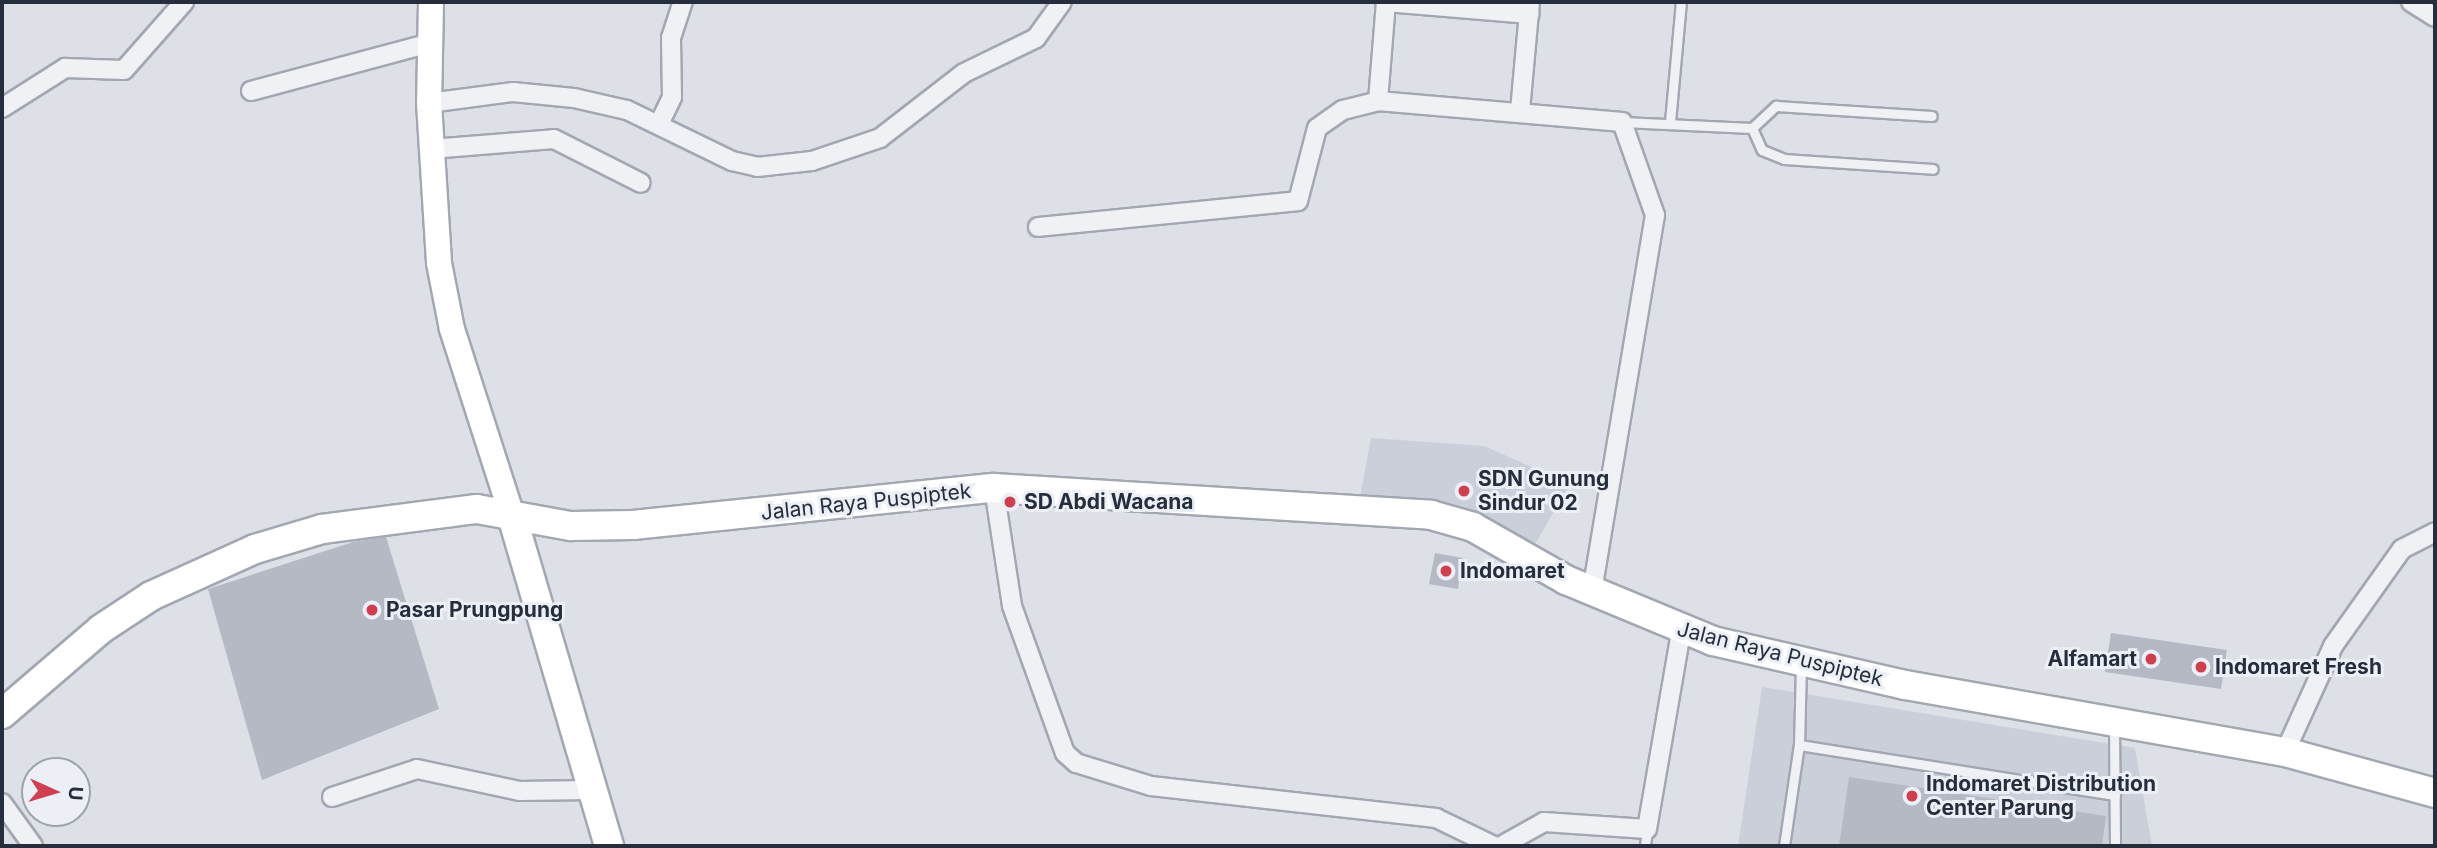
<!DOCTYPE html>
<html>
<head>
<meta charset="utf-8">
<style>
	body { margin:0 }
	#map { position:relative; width:2437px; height:848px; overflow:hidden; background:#dde0e7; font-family:Inter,sans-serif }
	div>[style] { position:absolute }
	.built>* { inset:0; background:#cbcfd9 }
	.building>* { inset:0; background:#b4b9c4 }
	.roads { filter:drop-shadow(2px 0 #a2a7b1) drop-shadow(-2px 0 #a2a7b1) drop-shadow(0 2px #a2a7b1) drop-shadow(0 -2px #a2a7b1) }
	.lane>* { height:9px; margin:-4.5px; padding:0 4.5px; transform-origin:4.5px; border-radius:4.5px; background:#eff1f5 }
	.street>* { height:18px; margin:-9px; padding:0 9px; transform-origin:9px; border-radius:9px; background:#eff1f5 }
	.secondary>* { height:24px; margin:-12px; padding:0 12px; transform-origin:12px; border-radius:12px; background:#fff }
	.primary>* { height:28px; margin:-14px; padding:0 14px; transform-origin:14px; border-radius:14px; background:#fff }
	.dots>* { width:19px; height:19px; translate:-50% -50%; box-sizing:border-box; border:4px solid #eceff5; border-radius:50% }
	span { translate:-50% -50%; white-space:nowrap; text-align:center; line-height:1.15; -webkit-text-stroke:6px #eceff5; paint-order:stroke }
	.poi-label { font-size:21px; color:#262e3d; font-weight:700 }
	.left { translate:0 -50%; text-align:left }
	.right { translate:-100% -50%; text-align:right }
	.street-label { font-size:21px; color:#262e3d }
	.frame { position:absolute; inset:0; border:4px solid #262e3d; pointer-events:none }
	.north { position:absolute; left:21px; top:757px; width:70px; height:70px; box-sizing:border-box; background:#eceff5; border:2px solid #9da2ab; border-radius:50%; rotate:94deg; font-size:19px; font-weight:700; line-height:28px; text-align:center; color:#262e3d }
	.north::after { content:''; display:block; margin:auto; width:24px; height:32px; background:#ce404f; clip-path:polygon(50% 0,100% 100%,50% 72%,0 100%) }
</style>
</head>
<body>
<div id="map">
	<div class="built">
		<i style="clip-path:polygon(1371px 438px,1484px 446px,1570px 484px,1534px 546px,1461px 506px,1360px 497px)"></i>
		<i style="clip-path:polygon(1762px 687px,2135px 748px,2152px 846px,1738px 846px)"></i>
	</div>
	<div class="building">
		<i style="clip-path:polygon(386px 537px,439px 709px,262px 780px,208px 589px,353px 542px)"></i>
		<i style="clip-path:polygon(1435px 553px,1463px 558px,1458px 589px,1429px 584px)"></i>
		<i style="clip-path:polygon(2111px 633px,2227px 650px,2221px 689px,2105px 672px)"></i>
		<i style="clip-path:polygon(1849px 777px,2106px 816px,2102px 846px,1839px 846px)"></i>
	</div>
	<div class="roads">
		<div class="lane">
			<i style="left:1622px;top:122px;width:130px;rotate:2.6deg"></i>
			<i style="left:1752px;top:128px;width:33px;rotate:-43deg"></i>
			<i style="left:1776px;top:106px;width:156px;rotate:3.7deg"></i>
			<i style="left:1670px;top:122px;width:121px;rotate:-84.8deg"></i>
			<i style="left:1752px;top:128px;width:24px;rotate:66deg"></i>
			<i style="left:1762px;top:150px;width:24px;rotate:22deg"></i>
			<i style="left:1784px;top:159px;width:149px;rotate:3.8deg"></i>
			<i style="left:1801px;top:664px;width:81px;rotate:91.4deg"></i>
			<i style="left:1799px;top:745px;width:320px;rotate:9deg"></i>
			<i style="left:2114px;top:727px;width:119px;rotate:89.5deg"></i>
			<i style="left:1645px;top:846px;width:17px;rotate:-83deg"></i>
			<i style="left:1784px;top:846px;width:102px;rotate:-81.6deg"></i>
		</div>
		<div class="street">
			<i style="left:1386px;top:2px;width:144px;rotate:4.8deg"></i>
			<i style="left:2411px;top:2px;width:28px;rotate:32deg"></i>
			<i style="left:251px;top:91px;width:185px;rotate:-15deg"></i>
			<i style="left:1378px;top:101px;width:99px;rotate:-85.4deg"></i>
			<i style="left:429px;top:103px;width:85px;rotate:-7.5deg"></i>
			<i style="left:513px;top:92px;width:61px;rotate:5.6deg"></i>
			<i style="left:574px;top:98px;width:54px;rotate:12.8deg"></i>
			<i style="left:627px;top:110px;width:117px;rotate:25.9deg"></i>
			<i style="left:732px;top:161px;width:26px;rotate:13deg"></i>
			<i style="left:757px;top:167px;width:55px;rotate:-6.2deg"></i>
			<i style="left:812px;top:161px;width:72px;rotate:-18.7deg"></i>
			<i style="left:880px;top:138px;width:106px;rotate:-37.7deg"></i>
			<i style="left:964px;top:73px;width:80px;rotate:-25.9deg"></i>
			<i style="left:1036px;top:38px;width:44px;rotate:-54.2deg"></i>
			<i style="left:2px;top:108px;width:75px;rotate:-32.4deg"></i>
			<i style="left:65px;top:68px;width:59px;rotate:1.9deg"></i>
			<i style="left:124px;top:70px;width:91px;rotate:-48.6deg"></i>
			<i style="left:1520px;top:111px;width:109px;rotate:-84.8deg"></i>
			<i style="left:659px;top:124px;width:30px;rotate:-64deg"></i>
			<i style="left:672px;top:97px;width:59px;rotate:-91deg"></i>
			<i style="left:671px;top:38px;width:38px;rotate:-72deg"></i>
			<i style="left:431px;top:149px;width:123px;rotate:-4.6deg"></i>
			<i style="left:554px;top:139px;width:97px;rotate:26.8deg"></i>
			<i style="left:1038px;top:227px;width:261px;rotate:-5.7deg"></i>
			<i style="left:1298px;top:201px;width:75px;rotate:-75.4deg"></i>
			<i style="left:1317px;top:128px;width:32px;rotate:-35deg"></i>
			<i style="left:1343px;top:110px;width:36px;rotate:-14deg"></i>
			<i style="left:1378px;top:101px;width:245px;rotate:4.9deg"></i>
			<i style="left:1622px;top:122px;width:99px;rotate:70.5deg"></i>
			<i style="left:1655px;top:215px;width:381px;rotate:99.5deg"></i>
			<i style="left:994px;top:488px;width:119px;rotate:81.3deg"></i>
			<i style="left:1012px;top:606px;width:156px;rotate:70.2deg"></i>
			<i style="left:1065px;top:753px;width:15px;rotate:42deg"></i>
			<i style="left:1076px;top:763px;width:78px;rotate:17deg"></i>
			<i style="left:1151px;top:786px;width:287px;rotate:6.4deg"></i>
			<i style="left:1436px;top:818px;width:64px;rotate:25.8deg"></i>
			<i style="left:2285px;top:752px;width:116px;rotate:-65.6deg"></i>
			<i style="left:2333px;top:646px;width:119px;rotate:-54.6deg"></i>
			<i style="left:2402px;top:549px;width:37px;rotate:-27deg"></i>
			<i style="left:332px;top:797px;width:89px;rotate:-18.2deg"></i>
			<i style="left:417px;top:769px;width:105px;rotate:12.1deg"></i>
			<i style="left:520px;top:791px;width:70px;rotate:-0.8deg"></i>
			<i style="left:2px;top:803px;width:53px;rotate:54.2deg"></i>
			<i style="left:1501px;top:846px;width:49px;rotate:-29.2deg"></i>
			<i style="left:1544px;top:822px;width:103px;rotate:3.9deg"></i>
			<i style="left:1647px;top:829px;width:200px;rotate:-80.2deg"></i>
		</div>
		<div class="secondary">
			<i style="left:431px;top:2px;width:101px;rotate:91.1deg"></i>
			<i style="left:429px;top:103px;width:160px;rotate:86.4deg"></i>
			<i style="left:439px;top:263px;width:67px;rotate:78.9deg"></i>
			<i style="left:452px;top:329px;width:196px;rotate:72.2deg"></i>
		</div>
		<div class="primary">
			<i style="left:512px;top:516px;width:344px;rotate:73.6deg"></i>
			<i style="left:2px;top:714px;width:130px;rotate:-40.6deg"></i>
			<i style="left:101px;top:629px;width:60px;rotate:-33.4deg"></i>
			<i style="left:151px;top:596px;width:114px;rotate:-24.3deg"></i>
			<i style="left:255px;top:549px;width:70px;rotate:-16.6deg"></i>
			<i style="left:322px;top:529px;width:156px;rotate:-7.4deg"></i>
			<i style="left:477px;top:509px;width:96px;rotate:10.3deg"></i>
			<i style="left:571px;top:526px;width:62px;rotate:-0.9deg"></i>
			<i style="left:633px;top:525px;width:363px;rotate:-5.9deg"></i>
			<i style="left:994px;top:488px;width:438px;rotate:3.5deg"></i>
			<i style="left:1431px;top:515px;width:44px;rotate:15.9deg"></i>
			<i style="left:1473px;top:527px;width:107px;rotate:29.7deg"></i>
			<i style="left:1566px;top:580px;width:159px;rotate:22.5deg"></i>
			<i style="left:1713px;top:641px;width:197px;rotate:12.9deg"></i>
			<i style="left:1905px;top:685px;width:386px;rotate:10deg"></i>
			<i style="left:2285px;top:752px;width:156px;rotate:15.3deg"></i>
		</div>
	</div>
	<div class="dots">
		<i style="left:1464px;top:491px;background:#ce404f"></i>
		<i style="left:1010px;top:502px;background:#ce404f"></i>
		<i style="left:1446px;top:571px;background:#ce404f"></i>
		<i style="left:372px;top:610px;background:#ce404f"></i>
		<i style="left:2151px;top:659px;background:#ce404f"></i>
		<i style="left:2201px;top:667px;background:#ce404f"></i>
		<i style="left:1912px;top:796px;background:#ce404f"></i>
	</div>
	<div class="poi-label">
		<span class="left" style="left:1478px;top:491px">SDN Gunung<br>Sindur 02</span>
		<span class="left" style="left:1024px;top:502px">SD Abdi Wacana</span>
		<span class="left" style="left:1460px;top:571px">Indomaret</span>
		<span class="left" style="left:386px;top:610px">Pasar Prungpung</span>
		<span class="right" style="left:2137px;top:659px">Alfamart</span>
		<span class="left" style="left:2215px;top:667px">Indomaret Fresh</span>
		<span class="left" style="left:1926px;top:796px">Indomaret Distribution<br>Center Parung</span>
	</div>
	<div class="street-label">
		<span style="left:866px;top:502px;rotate:-6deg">Jalan Raya Puspiptek</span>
		<span style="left:1780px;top:654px;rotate:14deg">Jalan Raya Puspiptek</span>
	</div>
	<div class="frame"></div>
	<div class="north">U</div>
</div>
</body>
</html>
